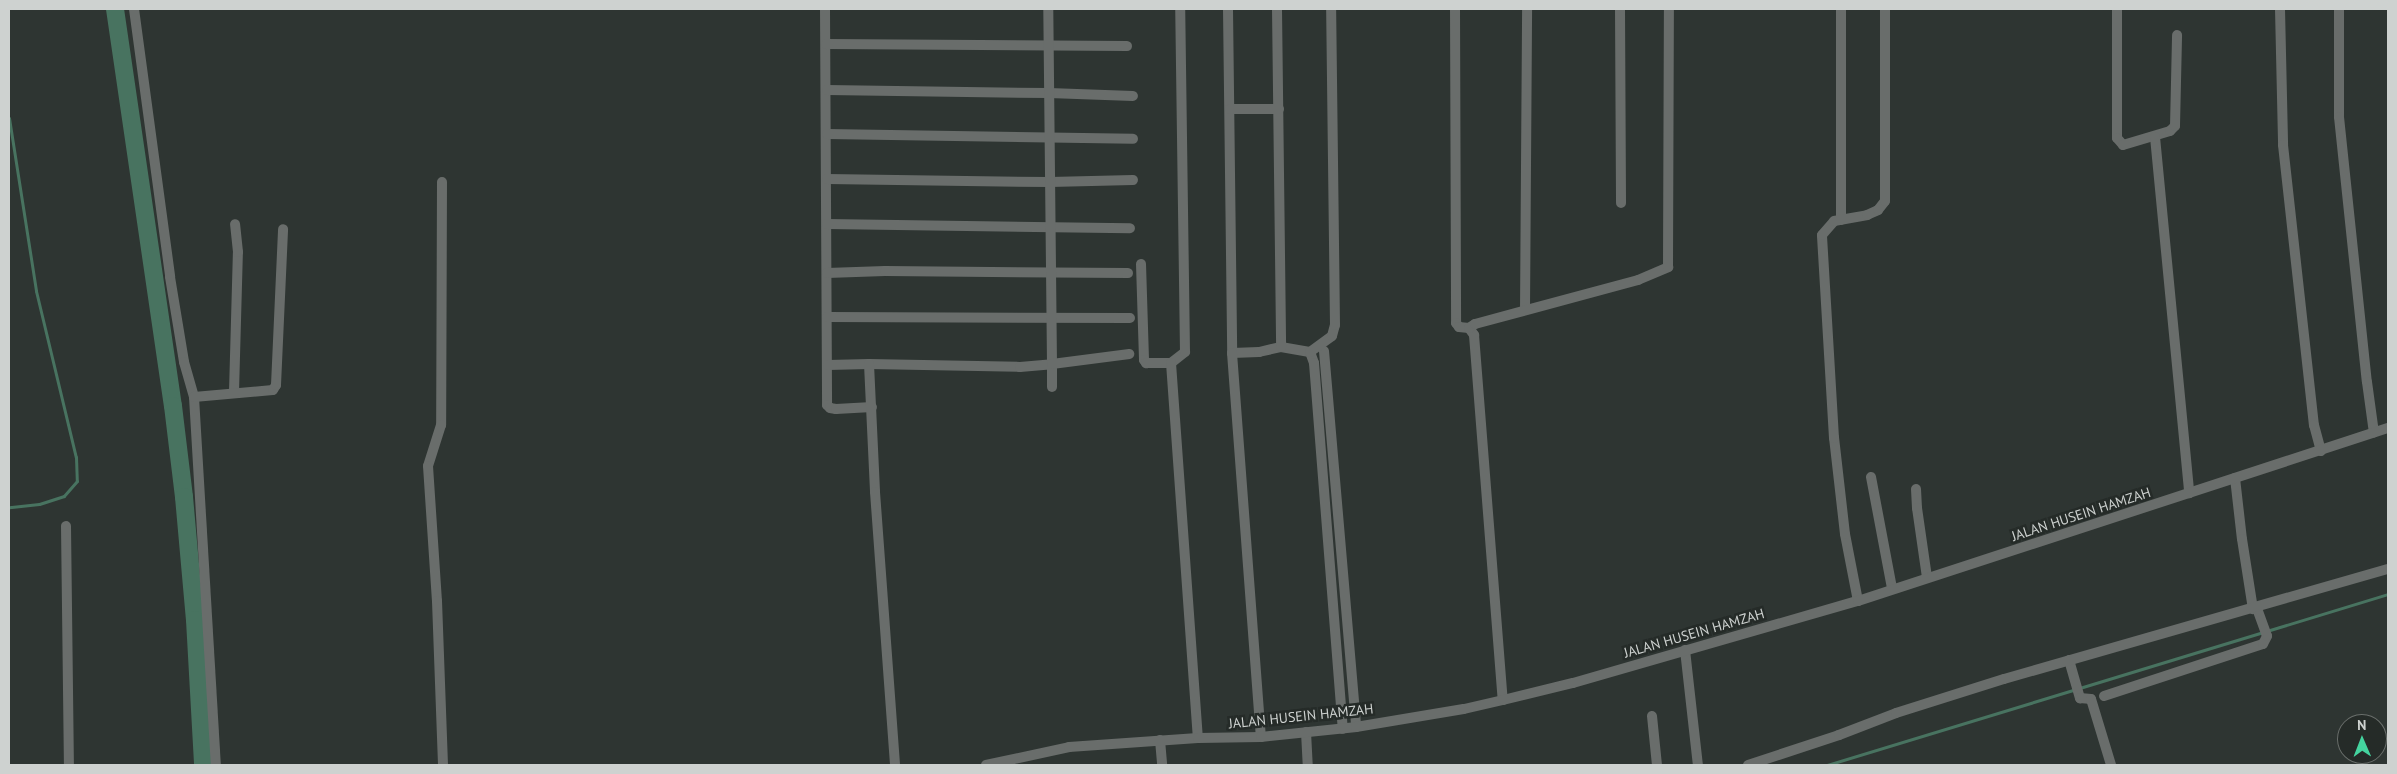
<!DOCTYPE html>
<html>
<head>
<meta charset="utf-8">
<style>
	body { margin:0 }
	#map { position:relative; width:2397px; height:774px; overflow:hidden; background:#2e3532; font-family:"PT Sans",sans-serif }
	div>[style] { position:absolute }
	.stream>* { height:3px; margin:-1.5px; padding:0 1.5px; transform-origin:1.5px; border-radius:1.5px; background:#487360 }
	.river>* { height:18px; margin:-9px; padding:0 9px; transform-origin:9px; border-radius:9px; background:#487360 }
	.minor>* { height:10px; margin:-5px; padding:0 5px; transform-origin:5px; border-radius:5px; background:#696d6b }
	span { translate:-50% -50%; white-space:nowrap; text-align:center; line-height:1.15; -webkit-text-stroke:5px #252b28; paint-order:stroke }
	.street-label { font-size:14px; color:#ced2d0 }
	.frame { position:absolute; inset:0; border:10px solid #ced2d0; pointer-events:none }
	.north { position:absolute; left:2337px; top:714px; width:50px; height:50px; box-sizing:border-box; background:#252b28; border:1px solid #696e6b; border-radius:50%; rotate:359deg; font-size:14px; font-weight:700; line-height:20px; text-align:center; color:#ced2d0 }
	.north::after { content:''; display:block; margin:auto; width:18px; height:22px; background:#44d49f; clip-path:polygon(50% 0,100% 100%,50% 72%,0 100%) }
</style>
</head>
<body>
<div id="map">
	<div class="stream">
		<i style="left:9px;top:118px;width:175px;rotate:81.1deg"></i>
		<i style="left:36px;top:291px;width:171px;rotate:76.5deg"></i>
		<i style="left:76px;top:457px;width:24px;rotate:88deg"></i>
		<i style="left:77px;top:481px;width:20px;rotate:131deg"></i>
		<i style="left:64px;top:496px;width:26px;rotate:162deg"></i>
		<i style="left:39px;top:504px;width:30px;rotate:174deg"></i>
		<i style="left:1827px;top:765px;width:586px;rotate:-16.95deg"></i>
	</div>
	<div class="river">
		<i style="left:115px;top:9px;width:401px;rotate:81.7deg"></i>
		<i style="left:173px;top:406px;width:92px;rotate:83.1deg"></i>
		<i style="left:184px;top:497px;width:123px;rotate:84.9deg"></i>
		<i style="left:195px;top:620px;width:145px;rotate:86.8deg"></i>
	</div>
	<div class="minor">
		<i style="left:134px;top:9px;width:270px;rotate:82.3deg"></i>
		<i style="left:170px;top:277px;width:86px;rotate:80.6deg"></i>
		<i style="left:184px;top:362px;width:36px;rotate:74deg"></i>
		<i style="left:194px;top:397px;width:369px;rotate:86.6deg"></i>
		<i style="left:825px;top:9px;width:396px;rotate:89.7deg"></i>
		<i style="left:827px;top:405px;width:4px;rotate:45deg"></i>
		<i style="left:830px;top:408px;width:6px;rotate:9deg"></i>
		<i style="left:836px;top:409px;width:36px;rotate:-3deg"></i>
		<i style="left:1228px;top:9px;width:344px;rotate:89.3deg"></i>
		<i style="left:1232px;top:353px;width:27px;rotate:-2deg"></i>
		<i style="left:1259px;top:352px;width:23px;rotate:-13deg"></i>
		<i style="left:1281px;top:347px;width:29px;rotate:10deg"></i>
		<i style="left:1310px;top:352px;width:12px;rotate:70deg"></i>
		<i style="left:1314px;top:363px;width:367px;rotate:85.5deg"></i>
		<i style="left:1277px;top:9px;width:338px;rotate:89.3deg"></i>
		<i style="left:1455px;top:9px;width:314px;rotate:89.8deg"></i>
		<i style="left:1456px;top:323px;width:5px;rotate:53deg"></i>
		<i style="left:1459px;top:327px;width:10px;rotate:6deg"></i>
		<i style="left:1469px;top:328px;width:9px;rotate:54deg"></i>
		<i style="left:1474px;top:335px;width:366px;rotate:85.5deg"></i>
		<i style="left:1620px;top:9px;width:194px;rotate:89.7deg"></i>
		<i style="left:2117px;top:9px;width:129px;rotate:90deg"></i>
		<i style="left:2117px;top:138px;width:9px;rotate:49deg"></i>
		<i style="left:2123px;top:145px;width:49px;rotate:-16.6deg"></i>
		<i style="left:2170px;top:131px;width:7px;rotate:-45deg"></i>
		<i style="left:2175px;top:126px;width:91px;rotate:-88.7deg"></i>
		<i style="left:2280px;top:9px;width:136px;rotate:88.7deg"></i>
		<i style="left:2283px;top:145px;width:282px;rotate:83.7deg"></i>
		<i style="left:2314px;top:425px;width:27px;rotate:75deg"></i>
		<i style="left:2339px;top:9px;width:108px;rotate:90deg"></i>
		<i style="left:2339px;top:117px;width:266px;rotate:84deg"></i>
		<i style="left:2367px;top:382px;width:51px;rotate:82.2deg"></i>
		<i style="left:826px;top:44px;width:301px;rotate:0.4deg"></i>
		<i style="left:827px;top:90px;width:222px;rotate:0.8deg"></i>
		<i style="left:1049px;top:93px;width:84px;rotate:2deg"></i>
		<i style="left:1230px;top:109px;width:49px"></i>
		<i style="left:827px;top:134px;width:306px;rotate:0.9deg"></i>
		<i style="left:2155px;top:137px;width:358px;rotate:84.5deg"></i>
		<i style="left:827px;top:179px;width:223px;rotate:0.8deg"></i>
		<i style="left:1050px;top:182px;width:83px;rotate:-1.4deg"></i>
		<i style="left:442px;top:182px;width:243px;rotate:90.2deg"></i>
		<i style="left:441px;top:425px;width:43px;rotate:107.6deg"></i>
		<i style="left:428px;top:466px;width:135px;rotate:86.2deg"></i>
		<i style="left:437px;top:601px;width:164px;rotate:87.9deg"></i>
		<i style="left:1841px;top:220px;width:211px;rotate:-90deg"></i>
		<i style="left:827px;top:224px;width:303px;rotate:0.8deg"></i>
		<i style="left:1141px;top:264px;width:96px;rotate:88.2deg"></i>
		<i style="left:1144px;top:360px;width:4px;rotate:56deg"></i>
		<i style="left:1146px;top:363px;width:25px"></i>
		<i style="left:1171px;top:363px;width:18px;rotate:-38deg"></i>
		<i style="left:1185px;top:352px;width:343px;rotate:-90.8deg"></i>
		<i style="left:827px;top:273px;width:58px;rotate:-2deg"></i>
		<i style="left:885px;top:271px;width:243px;rotate:0.5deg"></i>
		<i style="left:1525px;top:310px;width:301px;rotate:-89.6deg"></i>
		<i style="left:827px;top:317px;width:303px;rotate:0.2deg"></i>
		<i style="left:1469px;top:328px;width:7px;rotate:-34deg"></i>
		<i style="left:1475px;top:324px;width:169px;rotate:-15.1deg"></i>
		<i style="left:1638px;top:280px;width:33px;rotate:-23deg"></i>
		<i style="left:1668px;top:267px;width:258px;rotate:-89.8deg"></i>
		<i style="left:1324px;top:351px;width:377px;rotate:85.1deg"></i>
		<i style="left:1310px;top:352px;width:27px;rotate:-36deg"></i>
		<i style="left:1332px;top:336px;width:11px;rotate:-75deg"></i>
		<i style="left:1335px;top:325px;width:316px;rotate:-90.7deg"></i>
		<i style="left:1232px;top:353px;width:385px;rotate:85.7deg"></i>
		<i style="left:1171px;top:363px;width:376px;rotate:85.9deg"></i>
		<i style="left:869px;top:364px;width:151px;rotate:1.1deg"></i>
		<i style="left:1020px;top:367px;width:32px;rotate:-5deg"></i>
		<i style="left:1052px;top:364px;width:355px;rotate:-90.6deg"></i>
		<i style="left:828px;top:365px;width:41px;rotate:-1.4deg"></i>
		<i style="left:869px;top:364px;width:128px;rotate:87.3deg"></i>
		<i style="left:875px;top:492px;width:274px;rotate:85.8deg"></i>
		<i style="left:1052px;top:387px;width:23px;rotate:-90deg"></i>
		<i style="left:1052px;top:364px;width:78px;rotate:-7.4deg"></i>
		<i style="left:234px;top:392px;width:140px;rotate:-88.4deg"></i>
		<i style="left:238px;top:252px;width:28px;rotate:-96deg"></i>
		<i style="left:194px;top:397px;width:79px;rotate:-5.1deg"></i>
		<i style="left:273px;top:390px;width:6px;rotate:-59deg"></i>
		<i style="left:276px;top:385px;width:156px;rotate:-87.4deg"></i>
		<i style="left:1871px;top:477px;width:113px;rotate:79.3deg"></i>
		<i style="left:2235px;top:478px;width:61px;rotate:83.5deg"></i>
		<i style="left:2242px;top:539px;width:71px;rotate:81.1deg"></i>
		<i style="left:1916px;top:489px;width:19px;rotate:87deg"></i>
		<i style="left:1917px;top:508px;width:70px;rotate:81.8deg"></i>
		<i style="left:66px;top:526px;width:239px;rotate:89.3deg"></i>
		<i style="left:1858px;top:601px;width:68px;rotate:-101deg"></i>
		<i style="left:1845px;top:534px;width:97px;rotate:-96.5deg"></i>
		<i style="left:1834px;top:438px;width:203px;rotate:-93.4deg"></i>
		<i style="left:1822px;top:235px;width:18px;rotate:-49deg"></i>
		<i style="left:1834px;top:221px;width:34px;rotate:-10deg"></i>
		<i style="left:1867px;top:215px;width:12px;rotate:-24deg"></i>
		<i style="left:1878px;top:210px;width:11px;rotate:-52deg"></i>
		<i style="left:1885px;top:201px;width:192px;rotate:-90deg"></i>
		<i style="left:1685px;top:650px;width:116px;rotate:83.6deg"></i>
		<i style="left:2069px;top:660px;width:40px;rotate:74deg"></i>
		<i style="left:2080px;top:698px;width:11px;rotate:5deg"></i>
		<i style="left:2091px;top:699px;width:69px;rotate:73.1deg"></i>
		<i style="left:2104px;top:696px;width:167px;rotate:-18.1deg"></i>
		<i style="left:2263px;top:644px;width:9px;rotate:-63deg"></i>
		<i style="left:2267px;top:636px;width:30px;rotate:-110deg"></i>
		<i style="left:1652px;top:716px;width:49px;rotate:84.2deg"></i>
		<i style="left:1306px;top:732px;width:33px;rotate:87deg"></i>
		<i style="left:1160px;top:740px;width:25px;rotate:85deg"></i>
		<i style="left:986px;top:765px;width:85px;rotate:-12.2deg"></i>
		<i style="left:1069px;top:747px;width:129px;rotate:-4deg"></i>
		<i style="left:1198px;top:738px;width:63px;rotate:-0.9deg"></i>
		<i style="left:1261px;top:737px;width:96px;rotate:-6deg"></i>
		<i style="left:1356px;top:727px;width:109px;rotate:-9.5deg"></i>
		<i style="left:1464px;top:709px;width:40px;rotate:-13deg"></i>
		<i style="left:1503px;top:700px;width:72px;rotate:-13.7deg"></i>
		<i style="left:1573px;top:683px;width:297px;rotate:-16.1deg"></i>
		<i style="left:1858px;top:601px;width:558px;rotate:-18.08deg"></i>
		<i style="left:1748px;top:765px;width:96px;rotate:-18.2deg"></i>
		<i style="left:1839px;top:735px;width:61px;rotate:-21.1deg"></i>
		<i style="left:1896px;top:713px;width:113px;rotate:-17.5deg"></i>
		<i style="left:2004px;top:679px;width:399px;rotate:-16deg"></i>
	</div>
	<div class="street-label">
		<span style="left:2081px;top:514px;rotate:-18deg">JALAN HUSEIN HAMZAH</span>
		<span style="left:1694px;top:633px;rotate:-16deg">JALAN HUSEIN HAMZAH</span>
		<span style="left:1301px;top:716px;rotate:-6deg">JALAN HUSEIN HAMZAH</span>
	</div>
	<div class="frame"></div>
	<div class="north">N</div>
</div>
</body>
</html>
